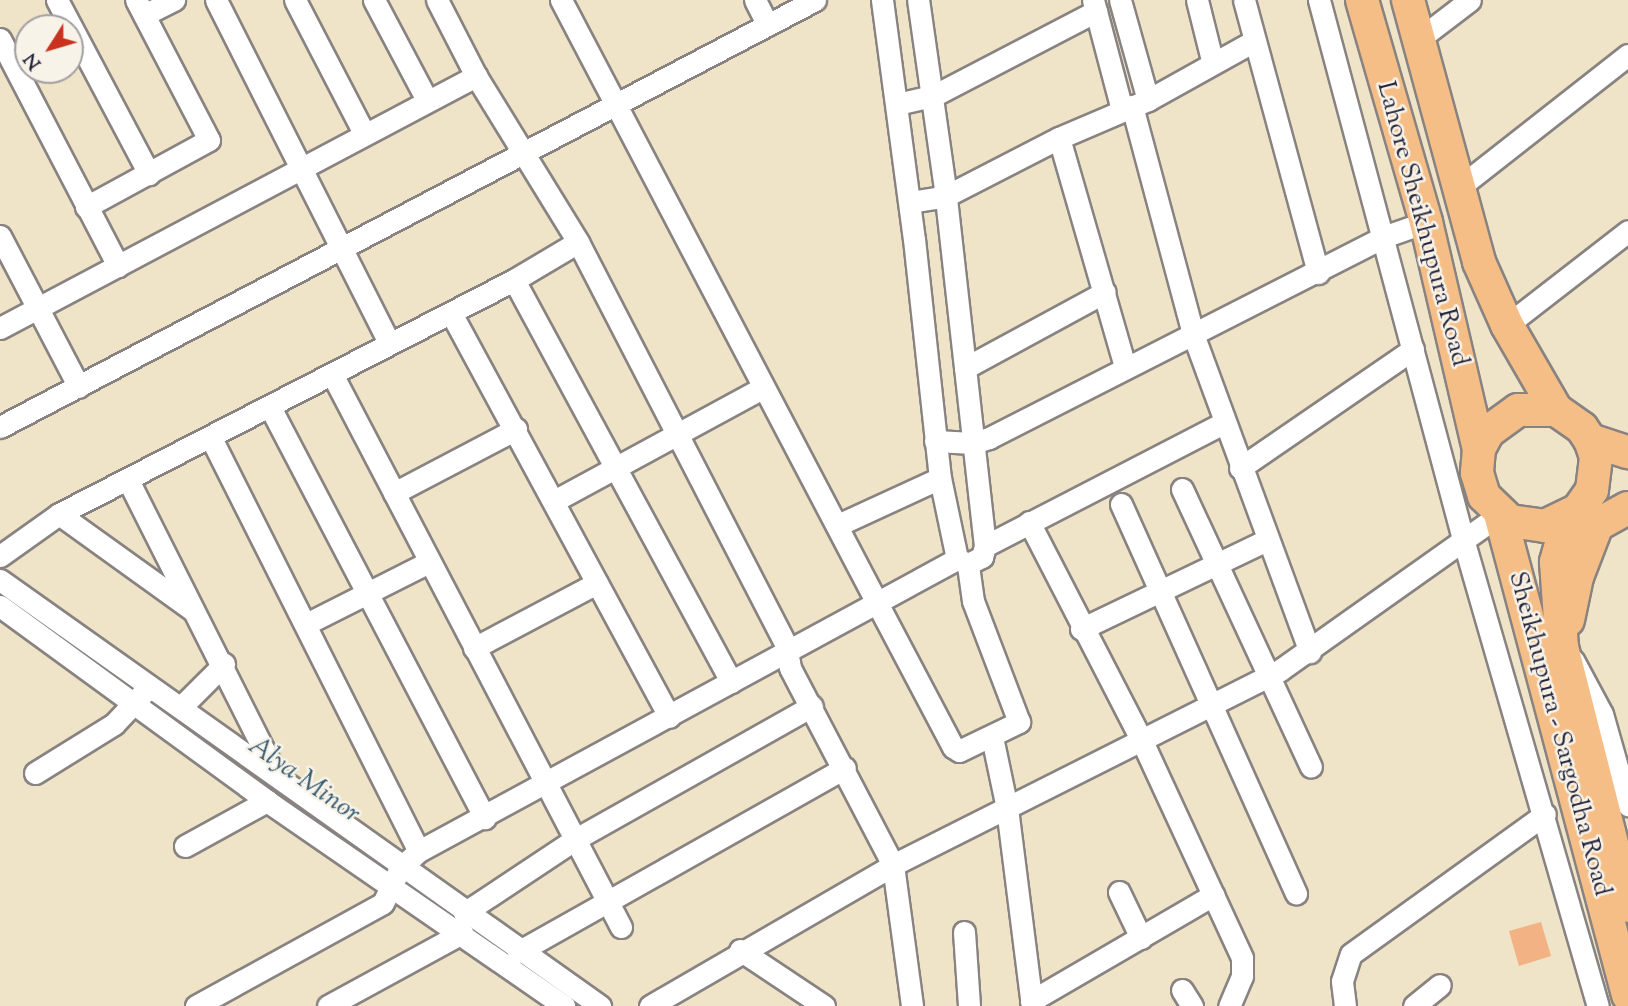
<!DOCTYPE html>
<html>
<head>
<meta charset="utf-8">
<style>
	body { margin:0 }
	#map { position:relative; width:1628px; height:1006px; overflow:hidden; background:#efe4c7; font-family:"Sorts Mill Goudy",serif }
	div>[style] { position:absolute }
	.canal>* { height:16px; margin:-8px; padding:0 8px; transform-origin:8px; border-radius:8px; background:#5dc5d9 }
	.building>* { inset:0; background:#f2b283 }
	.roads { filter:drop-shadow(2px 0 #888381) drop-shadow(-2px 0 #888381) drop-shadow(0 2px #888381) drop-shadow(0 -2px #888381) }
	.minor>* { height:21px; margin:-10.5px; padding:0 10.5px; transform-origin:10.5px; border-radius:10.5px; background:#fff }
	.highway>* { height:32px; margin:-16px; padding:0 16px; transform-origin:16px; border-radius:16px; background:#f6be87 }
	span { translate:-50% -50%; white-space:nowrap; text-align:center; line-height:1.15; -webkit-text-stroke:5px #f7f3e8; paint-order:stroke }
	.street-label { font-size:26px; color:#22223b }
	.water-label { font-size:28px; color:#375b72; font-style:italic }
	.north { position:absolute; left:14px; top:14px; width:70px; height:70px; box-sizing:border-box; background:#f7f3e8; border:2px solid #a29fa3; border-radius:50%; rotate:233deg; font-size:19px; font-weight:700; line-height:28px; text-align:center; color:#22223b }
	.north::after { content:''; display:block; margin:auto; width:24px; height:32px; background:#c8321e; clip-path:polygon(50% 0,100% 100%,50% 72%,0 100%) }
</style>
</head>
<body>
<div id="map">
	<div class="canal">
		<i style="left:173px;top:720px;width:276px;rotate:35.2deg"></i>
		<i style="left:556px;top:991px;width:27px;rotate:34deg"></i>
	</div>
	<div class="building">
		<i style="clip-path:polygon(1541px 922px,1551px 956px,1519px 966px,1509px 931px)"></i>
	</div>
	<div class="roads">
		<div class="minor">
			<i style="left:57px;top:0;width:197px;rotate:62.1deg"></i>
			<i style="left:216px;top:0;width:384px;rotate:63.2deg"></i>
			<i style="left:295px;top:0;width:150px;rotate:62.6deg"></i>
			<i style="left:374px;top:0;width:113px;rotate:62.1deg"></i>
			<i style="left:437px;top:0;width:85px;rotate:62.8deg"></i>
			<i style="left:476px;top:76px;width:195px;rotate:58.4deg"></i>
			<i style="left:578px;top:242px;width:454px;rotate:62.7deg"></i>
			<i style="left:786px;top:645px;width:23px;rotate:80deg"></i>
			<i style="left:790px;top:668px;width:222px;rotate:62.4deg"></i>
			<i style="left:893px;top:865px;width:142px;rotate:82.3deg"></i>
			<i style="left:561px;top:0;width:681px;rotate:62.34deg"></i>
			<i style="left:877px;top:603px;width:163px;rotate:62.2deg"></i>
			<i style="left:953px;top:747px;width:7px;rotate:34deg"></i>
			<i style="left:959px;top:751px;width:67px;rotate:-25.8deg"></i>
			<i style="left:1019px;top:722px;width:129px;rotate:-110.8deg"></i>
			<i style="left:973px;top:601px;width:37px;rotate:-98deg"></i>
			<i style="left:755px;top:0;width:28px;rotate:63deg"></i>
			<i style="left:882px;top:0;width:241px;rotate:82.4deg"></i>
			<i style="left:914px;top:239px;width:240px;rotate:83.8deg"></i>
			<i style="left:940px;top:478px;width:83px;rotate:78.1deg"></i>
			<i style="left:957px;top:559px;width:12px;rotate:24deg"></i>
			<i style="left:968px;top:564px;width:16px;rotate:-27deg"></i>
			<i style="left:982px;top:557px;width:11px;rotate:-75deg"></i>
			<i style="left:985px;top:546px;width:352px;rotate:-96.4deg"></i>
			<i style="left:946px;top:196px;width:198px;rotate:-98.1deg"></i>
			<i style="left:1093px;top:0;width:114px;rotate:75.2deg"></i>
			<i style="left:1120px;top:0;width:104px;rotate:74.4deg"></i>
			<i style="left:1197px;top:0;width:62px;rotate:76deg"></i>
			<i style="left:1244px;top:0;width:283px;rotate:74.8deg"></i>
			<i style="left:1319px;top:0;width:558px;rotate:75.04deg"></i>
			<i style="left:1463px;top:539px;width:486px;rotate:73.9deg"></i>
			<i style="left:144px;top:15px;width:34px;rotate:-27deg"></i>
			<i style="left:0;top:39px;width:256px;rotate:62.5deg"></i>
			<i style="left:1419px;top:39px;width:64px;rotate:-37.4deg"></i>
			<i style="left:897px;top:104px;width:37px;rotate:-13deg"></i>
			<i style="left:933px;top:96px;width:184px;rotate:-27.5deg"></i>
			<i style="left:1132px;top:106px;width:236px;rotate:75deg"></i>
			<i style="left:1193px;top:334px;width:339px;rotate:69.8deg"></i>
			<i style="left:1059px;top:138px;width:237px;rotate:73.9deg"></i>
			<i style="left:1457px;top:189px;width:217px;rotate:-38.1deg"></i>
			<i style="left:910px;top:202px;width:36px;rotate:-9deg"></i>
			<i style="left:946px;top:196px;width:127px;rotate:-27.2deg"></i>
			<i style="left:1059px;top:138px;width:97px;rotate:-23.1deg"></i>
			<i style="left:1148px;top:100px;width:121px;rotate:-29.1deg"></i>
			<i style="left:86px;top:207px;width:140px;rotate:-28.6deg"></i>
			<i style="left:209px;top:140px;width:158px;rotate:-117.5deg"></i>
			<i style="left:0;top:236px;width:170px;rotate:62.4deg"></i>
			<i style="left:514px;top:280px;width:457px;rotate:61.6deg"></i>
			<i style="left:451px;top:313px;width:459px;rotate:61.6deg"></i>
			<i style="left:1507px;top:325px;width:153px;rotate:-37.8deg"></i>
			<i style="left:0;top:328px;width:539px;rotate:-27.9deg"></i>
			<i style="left:965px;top:368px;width:159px;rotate:-28.5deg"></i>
			<i style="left:332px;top:374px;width:624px;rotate:62.41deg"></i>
			<i style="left:270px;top:407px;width:464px;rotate:62.4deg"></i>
			<i style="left:0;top:427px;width:920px;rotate:-27.65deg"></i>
			<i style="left:211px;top:438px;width:462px;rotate:63.3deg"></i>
			<i style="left:935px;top:441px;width:38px;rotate:3deg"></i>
			<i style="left:973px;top:443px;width:17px;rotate:-17deg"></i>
			<i style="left:989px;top:438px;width:442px;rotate:-27deg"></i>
			<i style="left:1383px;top:237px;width:46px;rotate:-19.2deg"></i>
			<i style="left:1240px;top:468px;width:210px;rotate:-34.5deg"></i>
			<i style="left:129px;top:482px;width:327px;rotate:63.3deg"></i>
			<i style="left:1182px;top:489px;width:306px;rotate:65.1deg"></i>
			<i style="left:394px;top:493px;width:138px;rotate:-27.7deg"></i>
			<i style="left:554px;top:501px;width:237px;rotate:-28.5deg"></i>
			<i style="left:1121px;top:504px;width:427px;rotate:65.8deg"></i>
			<i style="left:59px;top:514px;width:163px;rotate:35.7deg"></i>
			<i style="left:1029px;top:522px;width:244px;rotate:62.7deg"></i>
			<i style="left:1141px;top:739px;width:241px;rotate:65.2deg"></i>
			<i style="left:1242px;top:958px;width:18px;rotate:90deg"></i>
			<i style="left:1242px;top:976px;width:33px;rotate:113deg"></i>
			<i style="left:838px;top:525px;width:112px;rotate:-24.7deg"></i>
			<i style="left:985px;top:546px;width:268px;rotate:-27.3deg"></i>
			<i style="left:0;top:556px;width:72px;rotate:-35.4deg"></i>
			<i style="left:59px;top:514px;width:512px;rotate:-27.22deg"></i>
			<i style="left:514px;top:280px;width:74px;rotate:-30.7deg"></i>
			<i style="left:0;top:580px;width:736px;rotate:35.37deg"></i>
			<i style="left:0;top:606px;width:331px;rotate:36.1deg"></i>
			<i style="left:267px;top:801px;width:361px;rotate:34.6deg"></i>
			<i style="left:306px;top:624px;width:138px;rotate:-26.8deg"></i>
			<i style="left:1081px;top:629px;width:206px;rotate:-25.6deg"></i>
			<i style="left:474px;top:648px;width:139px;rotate:-27.9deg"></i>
			<i style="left:1573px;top:660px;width:61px;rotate:61.8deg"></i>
			<i style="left:1602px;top:714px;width:95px;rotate:74.1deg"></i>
			<i style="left:181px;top:707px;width:61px;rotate:-45deg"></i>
			<i style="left:992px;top:737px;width:73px;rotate:78.1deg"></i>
			<i style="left:1007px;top:808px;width:200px;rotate:82.8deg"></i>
			<i style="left:35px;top:773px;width:93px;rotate:-31.8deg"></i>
			<i style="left:114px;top:724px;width:45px;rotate:-46.8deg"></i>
			<i style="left:185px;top:846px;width:94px;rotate:-28.8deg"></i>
			<i style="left:1119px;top:892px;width:51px;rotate:64.4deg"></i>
			<i style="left:464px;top:913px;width:132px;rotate:-33.6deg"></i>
			<i style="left:574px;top:840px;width:273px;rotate:-29.4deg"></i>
			<i style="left:964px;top:932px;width:74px;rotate:86.1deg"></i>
			<i style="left:740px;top:950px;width:101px;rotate:33.7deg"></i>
			<i style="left:518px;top:952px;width:375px;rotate:-29.4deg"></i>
			<i style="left:1182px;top:990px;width:19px;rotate:58deg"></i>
			<i style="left:1031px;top:1001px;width:211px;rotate:-30.2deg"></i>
			<i style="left:196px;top:1006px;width:213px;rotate:-28.8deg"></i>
			<i style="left:383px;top:903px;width:39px;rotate:-64deg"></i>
			<i style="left:400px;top:868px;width:25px;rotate:-42deg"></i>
			<i style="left:419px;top:851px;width:612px;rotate:-28.49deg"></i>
			<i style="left:328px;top:1006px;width:153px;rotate:-28.6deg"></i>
			<i style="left:650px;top:1006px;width:281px;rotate:-30.1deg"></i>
			<i style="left:893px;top:865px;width:433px;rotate:-26.7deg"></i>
			<i style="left:1280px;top:670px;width:270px;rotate:-35.3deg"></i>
			<i style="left:1345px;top:1006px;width:25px;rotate:-97deg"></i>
			<i style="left:1342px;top:981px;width:28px;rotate:-72deg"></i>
			<i style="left:1351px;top:954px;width:239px;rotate:-35.8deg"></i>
			<i style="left:1414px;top:1006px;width:33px;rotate:-39deg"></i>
		</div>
		<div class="highway">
			<i style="left:1362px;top:0;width:231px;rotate:73.9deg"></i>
			<i style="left:1426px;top:222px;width:233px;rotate:76.9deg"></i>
			<i style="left:1479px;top:449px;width:24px;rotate:95deg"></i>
			<i style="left:1477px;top:473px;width:24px;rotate:73deg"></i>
			<i style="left:1484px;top:496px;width:36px;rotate:44deg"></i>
			<i style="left:1510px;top:521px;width:35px;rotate:8deg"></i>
			<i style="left:1545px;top:526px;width:37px;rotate:-26deg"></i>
			<i style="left:1578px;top:510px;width:24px;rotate:-55deg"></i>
			<i style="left:1592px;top:490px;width:33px;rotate:-83deg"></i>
			<i style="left:1596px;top:457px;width:18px;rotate:-109deg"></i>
			<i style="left:1590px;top:440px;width:14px;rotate:-124deg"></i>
			<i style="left:1582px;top:428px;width:32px;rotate:-145deg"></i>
			<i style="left:1556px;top:410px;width:38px;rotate:180deg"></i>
			<i style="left:1518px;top:410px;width:37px;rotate:144deg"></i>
			<i style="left:1488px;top:432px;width:19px;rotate:118deg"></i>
			<i style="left:1408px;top:0;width:271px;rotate:74.8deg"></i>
			<i style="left:1479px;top:262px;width:69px;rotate:66deg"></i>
			<i style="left:1507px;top:325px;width:98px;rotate:60deg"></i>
			<i style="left:1590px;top:440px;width:40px;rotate:18deg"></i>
			<i style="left:1500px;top:514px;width:498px;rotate:75.1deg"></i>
			<i style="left:1568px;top:518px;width:46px;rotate:105.3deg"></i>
			<i style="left:1556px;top:562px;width:85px;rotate:86deg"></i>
			<i style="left:1562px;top:647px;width:267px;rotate:75.7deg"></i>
			<i style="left:1568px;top:620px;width:44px;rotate:-78.2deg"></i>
			<i style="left:1577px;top:577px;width:56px;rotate:-69deg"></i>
			<i style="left:1597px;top:525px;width:35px;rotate:-29deg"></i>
		</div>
	</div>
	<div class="street-label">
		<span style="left:1422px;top:224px;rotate:75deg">Lahore Sheikhupura Road</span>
		<span style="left:1559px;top:734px;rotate:75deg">Sheikhupura - Sargodha Road</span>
	</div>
	<div class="water-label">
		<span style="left:304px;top:780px;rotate:35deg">Alya Minor</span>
	</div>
	<div class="north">N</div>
</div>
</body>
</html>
